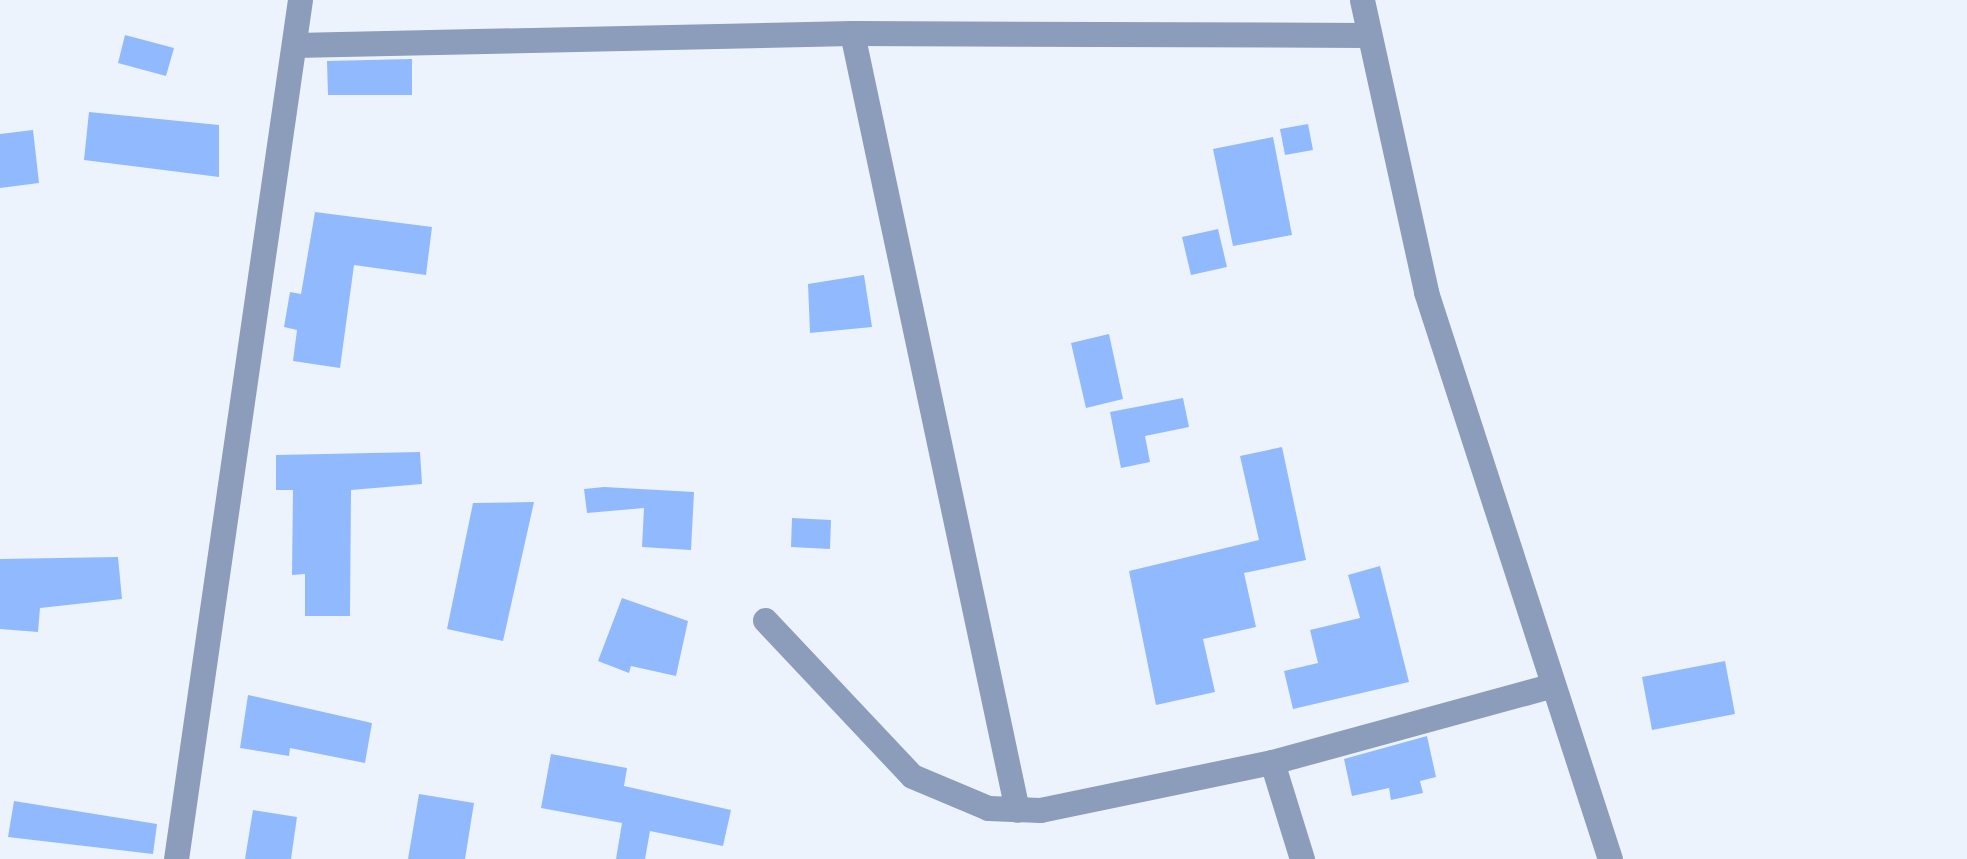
<!DOCTYPE html>
<html>
<head>
<meta charset="utf-8">
<style>
	body { margin:0 }
	#map { position:relative; width:1967px; height:859px; overflow:hidden; background:#edf3fd; font-family:"Fira Sans Condensed",sans-serif }
	div>[style] { position:absolute }
	.building>* { inset:0; background:#90bafd }
	.minor>* { height:25px; margin:-12.5px; padding:0 12.5px; transform-origin:12.5px; border-radius:12.5px; background:#8b9dba }
	span { translate:-50% -50%; white-space:nowrap; text-align:center; line-height:1.15; -webkit-text-stroke:9px #edf3fd; paint-order:stroke }
</style>
</head>
<body>
<div id="map">
	<div class="building">
		<i style="clip-path:polygon(125px 35px,174px 48px,166px 76px,118px 63px)"></i>
		<i style="clip-path:polygon(412px 59px,412px 95px,328px 95px,327px 61px)"></i>
		<i style="clip-path:polygon(89px 112px,219px 125px,219px 177px,84px 160px)"></i>
		<i style="clip-path:polygon(1308px 124px,1313px 150px,1285px 155px,1280px 129px)"></i>
		<i style="clip-path:polygon(33px 130px,39px 183px,0 188px,0 134px)"></i>
		<i style="clip-path:polygon(1273px 137px,1292px 235px,1233px 246px,1213px 149px)"></i>
		<i style="clip-path:polygon(315px 212px,432px 227px,426px 275px,354px 265px,340px 368px,293px 361px,297px 330px,284px 327px,290px 292px,301px 294px)"></i>
		<i style="clip-path:polygon(1218px 229px,1227px 267px,1191px 275px,1182px 237px)"></i>
		<i style="clip-path:polygon(864px 275px,872px 327px,810px 333px,808px 284px)"></i>
		<i style="clip-path:polygon(1109px 334px,1123px 399px,1086px 408px,1071px 343px)"></i>
		<i style="clip-path:polygon(1183px 398px,1189px 427px,1145px 436px,1150px 462px,1121px 468px,1110px 412px)"></i>
		<i style="clip-path:polygon(1282px 447px,1306px 560px,1244px 573px,1256px 627px,1203px 639px,1215px 692px,1156px 705px,1129px 571px,1259px 540px,1240px 456px)"></i>
		<i style="clip-path:polygon(420px 452px,422px 484px,351px 490px,350px 616px,305px 616px,305px 574px,292px 575px,293px 490px,276px 490px,276px 455px)"></i>
		<i style="clip-path:polygon(604px 487px,694px 492px,691px 550px,642px 547px,644px 508px,587px 513px,584px 489px)"></i>
		<i style="clip-path:polygon(534px 502px,503px 641px,447px 629px,473px 503px)"></i>
		<i style="clip-path:polygon(792px 518px,831px 520px,830px 549px,791px 547px)"></i>
		<i style="clip-path:polygon(118px 557px,122px 599px,40px 608px,38px 632px,0 629px,0 559px)"></i>
		<i style="clip-path:polygon(1380px 566px,1409px 682px,1293px 709px,1284px 671px,1318px 663px,1310px 630px,1360px 618px,1348px 575px)"></i>
		<i style="clip-path:polygon(622px 598px,688px 621px,676px 676px,631px 666px,629px 673px,598px 661px)"></i>
		<i style="clip-path:polygon(1725px 661px,1735px 714px,1652px 730px,1642px 677px)"></i>
		<i style="clip-path:polygon(248px 695px,372px 723px,365px 763px,290px 748px,289px 756px,240px 748px)"></i>
		<i style="clip-path:polygon(1427px 736px,1436px 777px,1420px 781px,1423px 793px,1391px 800px,1389px 788px,1352px 796px,1344px 759px)"></i>
		<i style="clip-path:polygon(551px 754px,627px 768px,624px 786px,731px 810px,723px 846px,650px 831px,645px 859px,616px 859px,622px 823px,541px 808px)"></i>
		<i style="clip-path:polygon(419px 794px,474px 803px,465px 859px,408px 859px)"></i>
		<i style="clip-path:polygon(14px 801px,157px 824px,153px 854px,8px 837px)"></i>
		<i style="clip-path:polygon(253px 810px,297px 817px,291px 859px,245px 859px)"></i>
	</div>
	<div class="minor">
		<i style="left:1362px;top:0;width:299px;rotate:77.6deg"></i>
		<i style="left:1426px;top:292px;width:596px;rotate:72.02deg"></i>
		<i style="left:852px;top:33px;width:794px;rotate:78.01deg"></i>
		<i style="left:294px;top:45px;width:558px;rotate:-1.23deg"></i>
		<i style="left:852px;top:33px;width:517px;rotate:0.22deg"></i>
		<i style="left:765px;top:620px;width:214px;rotate:46.7deg"></i>
		<i style="left:912px;top:776px;width:82px;rotate:22.8deg"></i>
		<i style="left:988px;top:808px;width:52px;rotate:2.2deg"></i>
		<i style="left:1040px;top:810px;width:237px;rotate:-11.7deg"></i>
		<i style="left:1272px;top:762px;width:291px;rotate:-15.3deg"></i>
		<i style="left:1272px;top:762px;width:102px;rotate:72.8deg"></i>
		<i style="left:176px;top:859px;width:868px;rotate:-81.79deg"></i>
	</div>
</div>
</body>
</html>
